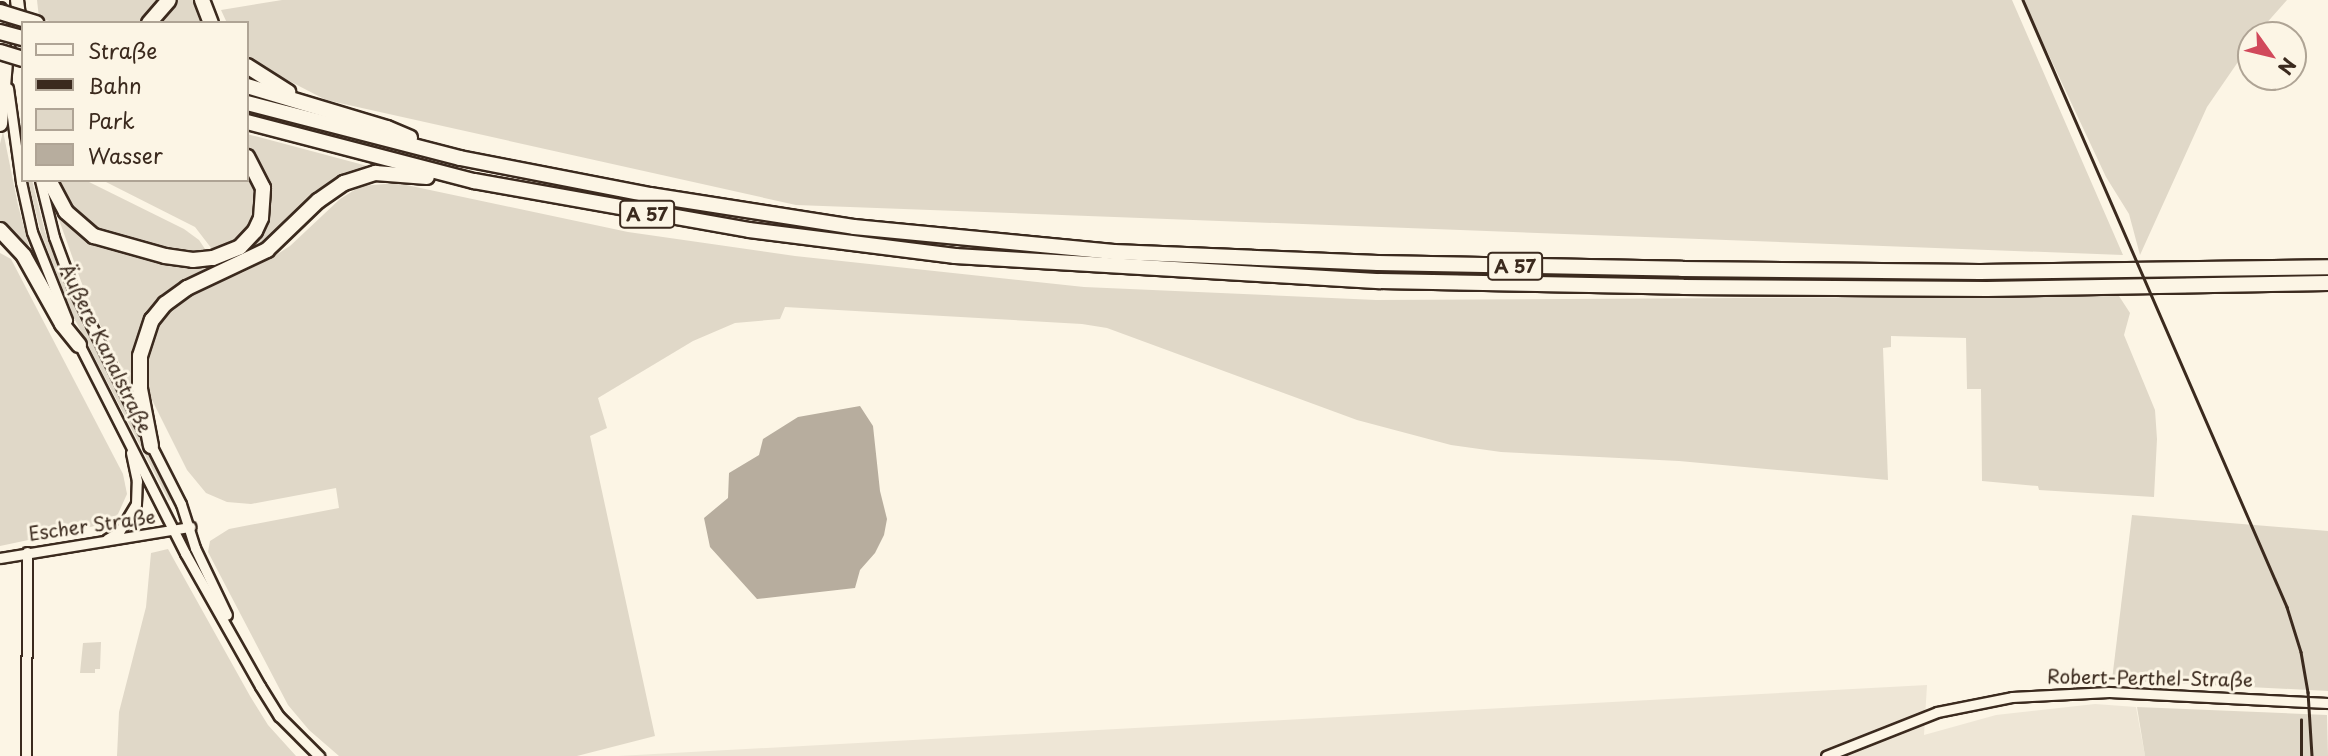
<!DOCTYPE html>
<meta charset="utf-8">
<style>
body{margin:0}
#map{position:relative;width:2328px;height:756px;overflow:hidden;background:#fcf5e5;font-family:"Playpen Sans",sans-serif}
div>[style]{position:absolute}
.built>*{inset:0;background:#eee6d6}
.green>*{inset:0;background:#e0d8c8}
.water>*{inset:0;background:#b7ad9e}
.roads{filter:drop-shadow(2px 0 #3b2a1e) drop-shadow(-2px 0 #3b2a1e) drop-shadow(0 2px #3b2a1e) drop-shadow(0 -2px #3b2a1e)}
.minor>*{height:9px;margin:-4.5px;padding:0 4.5px;transform-origin:4.5px;border-radius:4.5px;background:#fcf5e5}
.major>*{height:12px;margin:-6px;padding:0 6px;transform-origin:6px;border-radius:6px;background:#fcf5e5}
.highway>*{height:14px;margin:-7px;padding:0 7px;transform-origin:7px;border-radius:7px;background:#fcf5e5}
.rail>*{height:2.5px;margin:-1.25px;padding:0 1.25px;transform-origin:1.25px;border-radius:1.25px;background:#3b2a1e}
.bridges{filter:drop-shadow(2px 0 #3b2a1e) drop-shadow(-2px 0 #3b2a1e) drop-shadow(0 2px #3b2a1e) drop-shadow(0 -2px #3b2a1e)}
.highway-bridge>*{height:14px;margin:-7px;padding:0 7px;transform-origin:7px;border-radius:7px;background:#fcf5e5}
span{translate:-50% -50%;white-space:nowrap;text-align:center;line-height:1.15;-webkit-text-stroke:6px #fcf5e5;paint-order:stroke}
.shield-label span{padding:2px 5px;background:#fcf5e5;border:2px solid;border-radius:5px;-webkit-text-stroke-width:0}
.shield-label{font-size:18px;color:#3b2a1e;font-weight:700}
.street-label{font-size:19px;color:#3b2a1e}
.legend{position:absolute;left:21px;top:21px;width:228px;height:161px;box-sizing:border-box;background:#fcf5e5;border:2px solid #afa495;margin:0;padding:9px 12px;list-style:none;font-size:21px;color:#3b2a1e}
.legend li{display:flex;align-items:center;gap:14px;height:35px}
.legend b{width:35px;border:2px solid #afa495}
.north{position:absolute;left:2237px;top:21px;width:70px;height:70px;box-sizing:border-box;background:#fcf5e5;border:2px solid #afa495;border-radius:50%;rotate:124deg;font-size:19px;font-weight:700;line-height:28px;text-align:center;color:#3b2a1e}
.north::after{content:'';display:block;margin:auto;width:24px;height:32px;background:#d1495b;clip-path:polygon(50% 0,100% 100%,50% 72%,0 100%)}
</style>
<div id="map">
<div class="built">
<i style="clip-path:polygon(1927px 685px,1924px 735px,1996px 715px,2095px 704px,2136px 707px,2145px 756px,618px 756px)"></i>
</div>
<div class="green">
<i style="clip-path:polygon(37px 0,164px 0,139px 23px,56px 23px,39px 18px)"></i>
<i style="clip-path:polygon(174px 0,196px 0,206px 23px,156px 23px)"></i>
<i style="clip-path:polygon(282px 0,2012px 0,2123px 255px,796px 205px,326px 100px,247px 59px,247px 23px,227px 23px,221px 10px)"></i>
<i style="clip-path:polygon(2023px 0,2287px 0,2256px 35px,2251px 35px,2251px 43px,2207px 107px,2140px 255px,2129px 214px,2106px 177px)"></i>
<i style="clip-path:polygon(3px 131px,18px 205px,33px 261px,0 224px,0 144px)"></i>
<i style="clip-path:polygon(247px 134px,375px 168px,271px 241px,218px 268px,218px 263px,234px 257px,249px 246px,265px 178px,247px 150px)"></i>
<i style="clip-path:polygon(247px 164px,258px 186px,258px 209px,245px 237px,215px 253px,195px 227px,102px 180px,247px 180px)"></i>
<i style="clip-path:polygon(28px 180px,32px 180px,45px 232px,79px 317px,171px 499px,169px 501px,74px 318px,41px 233px)"></i>
<i style="clip-path:polygon(55px 180px,85px 180px,184px 229px,199px 240px,207px 252px,189px 255px,106px 236px,77px 218px)"></i>
<i style="clip-path:polygon(397px 183px,628px 232px,795px 256px,1084px 287px,1376px 300px,2119px 296px,2130px 313px,2124px 335px,2155px 410px,2157px 439px,2154px 497px,2039px 490px,2038px 486px,1982px 481px,1981px 389px,1967px 389px,1966px 338px,1891px 336px,1891px 347px,1883px 348px,1888px 480px,1679px 461px,1501px 452px,1451px 445px,1357px 420px,1107px 328px,1082px 324px,785px 307px,780px 319px,735px 323px,693px 341px,598px 398px,607px 428px,590px 436px,655px 736px,577px 756px,339px 756px,309px 730px,288px 705px,208px 552px,210px 541px,229px 529px,339px 508px,336px 488px,251px 504px,227px 502px,206px 493px,187px 470px,146px 388px,146px 355px,162px 317px,187px 294px,242px 273px,276px 255px,290px 246px,340px 199px,361px 186px)"></i>
<i style="clip-path:polygon(53px 203px,85px 237px,210px 264px,211px 271px,162px 301px,135px 395px,87px 298px)"></i>
<i style="clip-path:polygon(0 253px,11px 259px,123px 474px,127px 494px,118px 514px,109px 523px,0 546px)"></i>
<i style="clip-path:polygon(2132px 515px,2328px 531px,2328px 691px,2112px 680px)"></i>
<i style="clip-path:polygon(168px 549px,250px 696px,268px 725px,296px 756px,117px 756px,119px 712px,146px 607px,151px 553px)"></i>
<i style="clip-path:polygon(101px 642px,100px 669px,95px 669px,95px 673px,80px 673px,83px 643px)"></i>
<i style="clip-path:polygon(2137px 707px,2327px 715px,2328px 756px,2145px 756px)"></i>
</div>
<div class="water">
<i style="clip-path:polygon(860px 406px,873px 426px,880px 491px,887px 519px,884px 535px,875px 553px,860px 570px,855px 588px,757px 599px,710px 547px,704px 518px,728px 498px,729px 473px,759px 455px,763px 439px,798px 417px)"></i>
</div>
<div class="roads">
<div class="minor">
<i style="left:8px;top:88px;width:95px;rotate:82.1deg"></i>
<i style="left:21px;top:182px;width:51px;rotate:77.6deg"></i>
<i style="left:32px;top:232px;width:95px;rotate:68.3deg"></i>
<i style="left:40px;top:180px;width:59px;rotate:76.2deg"></i>
<i style="left:54px;top:237px;width:52px;rotate:69.8deg"></i>
<i style="left:72px;top:286px;width:161px;rotate:63.9deg"></i>
<i style="left:78px;top:342px;width:237px;rotate:63.1deg"></i>
<i style="left:185px;top:553px;width:153px;rotate:60.6deg"></i>
<i style="left:260px;top:686px;width:36px;rotate:58deg"></i>
<i style="left:279px;top:716px;width:57px;rotate:45deg"></i>
<i style="left:150px;top:443px;width:68px;rotate:63.1deg"></i>
<i style="left:181px;top:504px;width:46px;rotate:72.3deg"></i>
<i style="left:195px;top:548px;width:74px;rotate:64.5deg"></i>
<i style="left:107px;top:539px;width:14px;rotate:-30deg"></i>
<i style="left:119px;top:532px;width:33px;rotate:-59deg"></i>
<i style="left:136px;top:504px;width:23px;rotate:-88deg"></i>
<i style="left:137px;top:481px;width:29px;rotate:-102deg"></i>
<i style="left:0;top:558px;width:193px;rotate:-9.3deg"></i>
<i style="left:26px;top:756px;width:204px;rotate:-89.7deg"></i>
<i style="left:1826px;top:756px;width:119px;rotate:-21.6deg"></i>
<i style="left:1937px;top:712px;width:76px;rotate:-11.3deg"></i>
<i style="left:2012px;top:697px;width:97px;rotate:-3deg"></i>
<i style="left:2109px;top:692px;width:219px;rotate:2.9deg"></i>
</div>
<div class="major">
<i style="left:17px;top:0;width:49px;rotate:83deg"></i>
<i style="left:0;top:9px;width:52px;rotate:84.5deg"></i>
</div>
<div class="highway">
<i style="left:202px;top:0;width:25px;rotate:69deg"></i>
<i style="left:149px;top:23px;width:30px;rotate:-49deg"></i>
<i style="left:247px;top:66px;width:49px;rotate:32.4deg"></i>
<i style="left:247px;top:86px;width:146px;rotate:16.7deg"></i>
<i style="left:387px;top:128px;width:25px;rotate:23deg"></i>
<i style="left:247px;top:103px;width:220px;rotate:14.5deg"></i>
<i style="left:460px;top:158px;width:194px;rotate:11deg"></i>
<i style="left:650px;top:195px;width:206px;rotate:8.9deg"></i>
<i style="left:854px;top:227px;width:261px;rotate:5.5deg"></i>
<i style="left:1114px;top:252px;width:264px;rotate:2.4deg"></i>
<i style="left:1378px;top:263px;width:304px;rotate:1.1deg"></i>
<i style="left:1682px;top:269px;width:298px;rotate:0.6deg"></i>
<i style="left:1980px;top:272px;width:348px;rotate:-0.8deg"></i>
<i style="left:247px;top:122px;width:235px;rotate:14.6deg"></i>
<i style="left:474px;top:181px;width:279px;rotate:10.1deg"></i>
<i style="left:749px;top:230px;width:208px;rotate:7.2deg"></i>
<i style="left:955px;top:256px;width:426px;rotate:3.4deg"></i>
<i style="left:1380px;top:281px;width:303px;rotate:1.1deg"></i>
<i style="left:1683px;top:287px;width:304px;rotate:0.4deg"></i>
<i style="left:1987px;top:289px;width:341px;rotate:-1deg"></i>
<i style="left:0;top:124px;width:62px;rotate:-85.4deg"></i>
<i style="left:49px;top:180px;width:36px;rotate:62deg"></i>
<i style="left:66px;top:212px;width:37px;rotate:41deg"></i>
<i style="left:94px;top:236px;width:74px;rotate:15.7deg"></i>
<i style="left:165px;top:256px;width:28px;rotate:8deg"></i>
<i style="left:193px;top:260px;width:20px;rotate:-6deg"></i>
<i style="left:213px;top:258px;width:29px;rotate:-22deg"></i>
<i style="left:240px;top:247px;width:22px;rotate:-47deg"></i>
<i style="left:255px;top:231px;width:14px;rotate:-65deg"></i>
<i style="left:261px;top:218px;width:30px;rotate:-86deg"></i>
<i style="left:263px;top:188px;width:35px;rotate:-117deg"></i>
<i style="left:0;top:230px;width:35px;rotate:47deg"></i>
<i style="left:24px;top:256px;width:78px;rotate:60.8deg"></i>
<i style="left:62px;top:324px;width:27px;rotate:51deg"></i>
<i style="left:151px;top:446px;width:58px;rotate:-100.9deg"></i>
<i style="left:140px;top:389px;width:33px;rotate:-90deg"></i>
<i style="left:140px;top:356px;width:38px;rotate:-72deg"></i>
<i style="left:152px;top:320px;width:21px;rotate:-51deg"></i>
<i style="left:165px;top:304px;width:27px;rotate:-36deg"></i>
<i style="left:187px;top:288px;width:89px;rotate:-25.4deg"></i>
<i style="left:267px;top:250px;width:71px;rotate:-43.9deg"></i>
<i style="left:318px;top:201px;width:32px;rotate:-35deg"></i>
<i style="left:344px;top:183px;width:33px;rotate:-18deg"></i>
<i style="left:375px;top:173px;width:52px;rotate:4.4deg"></i>
</div>
</div>
<div class="rail">
<i style="left:2023px;top:0;width:662px;rotate:66.49deg"></i>
<i style="left:2287px;top:607px;width:47px;rotate:72.7deg"></i>
<i style="left:2301px;top:652px;width:41px;rotate:80.1deg"></i>
<i style="left:2308px;top:692px;width:64px;rotate:86.4deg"></i>
<i style="left:2301px;top:756px;width:36px;rotate:-90deg"></i>
</div>
<div class="bridges">
<div class="highway-bridge">
<i style="left:0;top:12px;width:38px;rotate:17deg"></i>
<i style="left:0;top:32px;width:24px;rotate:15deg"></i>
<i style="left:0;top:52px;width:24px;rotate:17deg"></i>
</div>
</div>
<div class="shield-label">
<span style="left:647px;top:214px">A 57</span>
<span style="left:1515px;top:266px">A 57</span>
</div>
<div class="street-label">
<span style="left:106px;top:348px;rotate:64deg">Äußere Kanalstraße</span>
<span style="left:92px;top:525px;rotate:-8deg">Escher Straße</span>
<span style="left:2150px;top:678px;rotate:1deg">Robert-Perthel-Straße</span>
</div>
<ul class="legend">
<li><b style="height:9px;background:#fcf5e5"></b>Straße</li>
<li><b style="height:9px;background:#3b2a1e"></b>Bahn</li>
<li><b style="height:19px;background:#e0d8c8"></b>Park</li>
<li><b style="height:19px;background:#b7ad9e"></b>Wasser</li>
</ul>
<div class="north">N</div>
</div>
